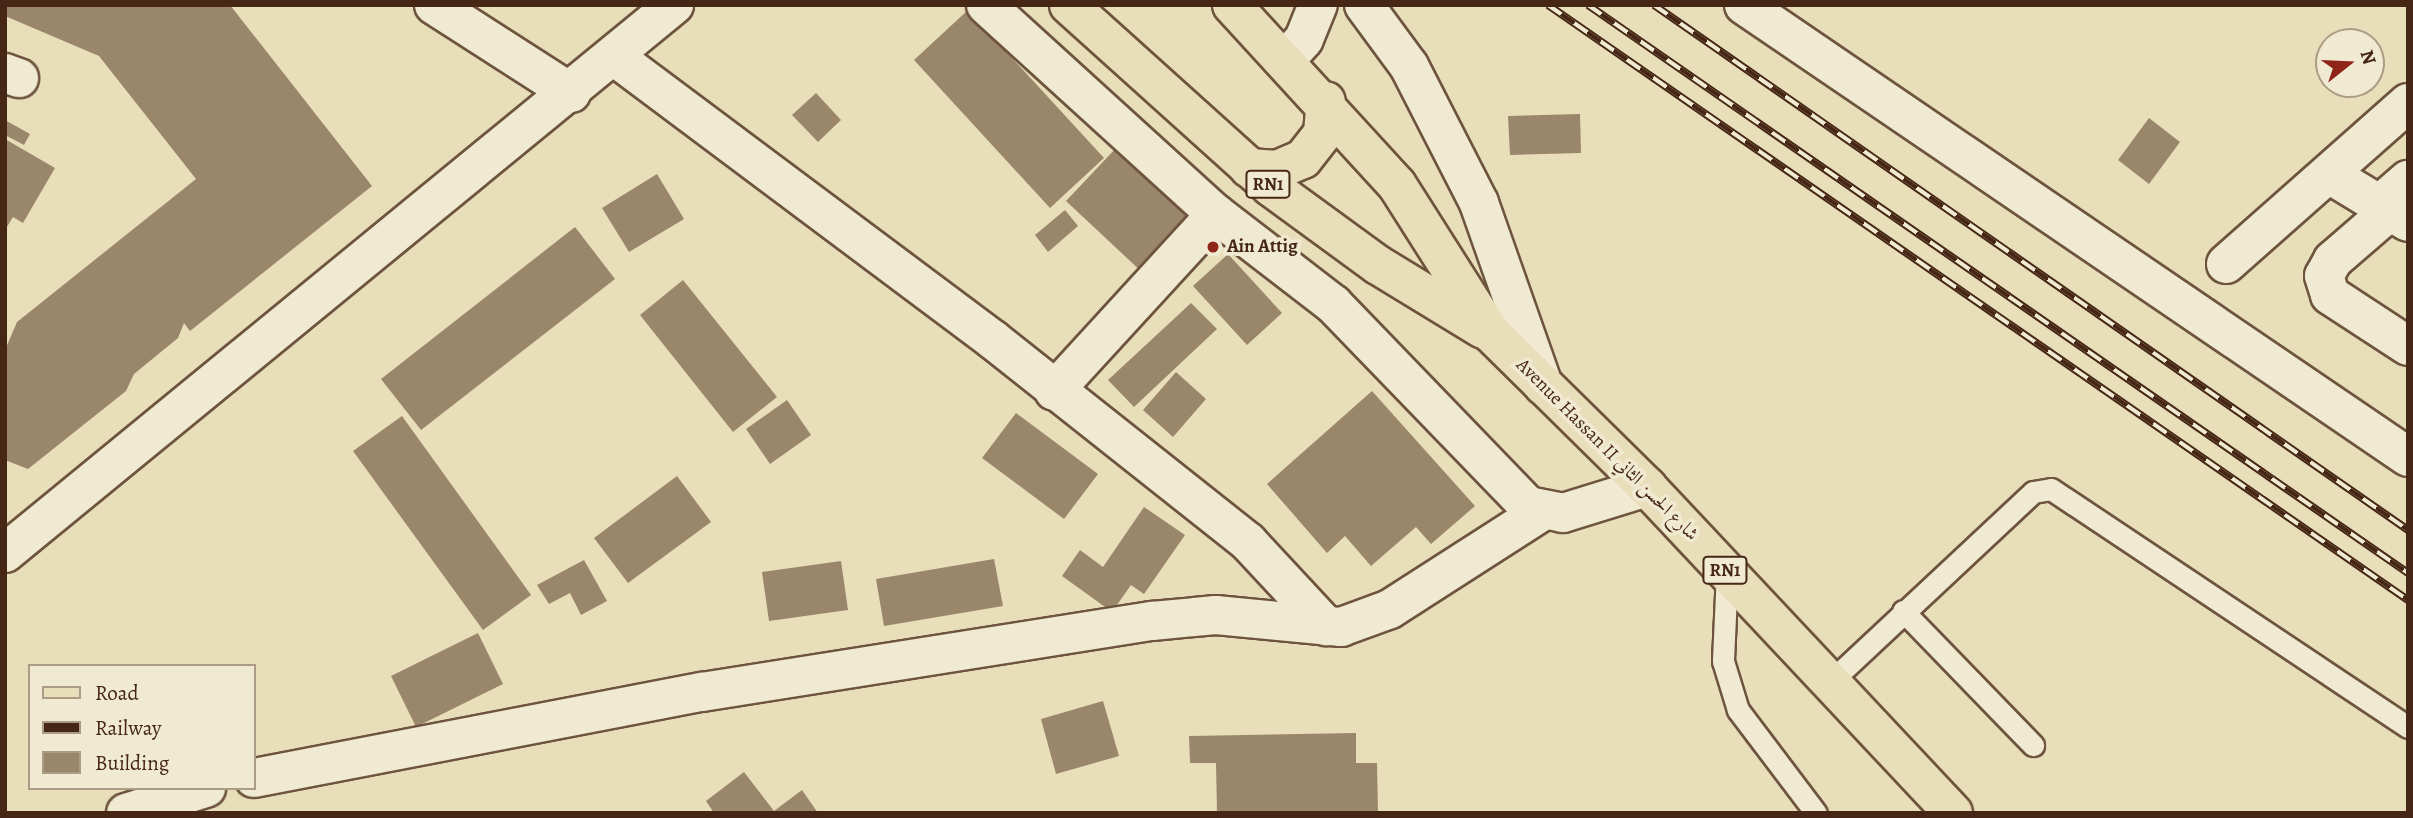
<!DOCTYPE html>
<meta charset="utf-8">
<style>
body{margin:0}
#map{position:relative;width:2413px;height:818px;overflow:hidden;background:#e8dfba;font-family:Alegreya,Amiri,serif}
div>[style]{position:absolute}
.building>*{inset:0;background:#9a866b}
.roads{filter:drop-shadow(2px 0 #6e543e) drop-shadow(-2px 0 #6e543e) drop-shadow(0 2px #6e543e) drop-shadow(0 -2px #6e543e)}
.lane>*{height:21px;margin:-10.5px;padding:0 10.5px;transform-origin:10.5px;border-radius:10.5px;background:#f0ead2}
.street>*{height:38px;margin:-19px;padding:0 19px;transform-origin:19px;border-radius:19px;background:#f0ead2}
.secondary>*{height:38px;margin:-19px;padding:0 19px;transform-origin:19px;border-radius:19px;background:#f0ead2}
.primary>*{height:38px;margin:-19px;padding:0 19px;transform-origin:19px;border-radius:19px;background:#e8dfba}
.rail>*{height:8px;margin-top:-4px;transform-origin:0;background:repeating-linear-gradient(90deg,#f0ead2 0 16px,#462615 0 32px);box-sizing:border-box;border-block:2px solid #462615}
.dots>*{width:19px;height:19px;translate:-50% -50%;box-sizing:border-box;border:4px solid #f0ead2;border-radius:50%}
span{translate:-50% -50%;white-space:nowrap;text-align:center;line-height:1.15;-webkit-text-stroke:7px #f0ead2;paint-order:stroke}
.shield-label span{padding:2px 5px;background:#f0ead2;border:2px solid;border-radius:5px;-webkit-text-stroke-width:0}
.shield-label{font-size:18px;color:#462615;font-weight:700}
.poi-label{font-size:19px;color:#462615;font-weight:700}
.left{translate:0 -50%;text-align:left}
.street-label{font-size:19px;color:#462615}
.frame{position:absolute;inset:0;border:7px solid #462615;pointer-events:none}
.legend{position:absolute;left:28px;top:664px;width:228px;height:126px;box-sizing:border-box;background:#f0ead2;border:2px solid #ac9c86;margin:0;padding:9px 12px;list-style:none;font-size:21px;color:#462615}
.legend li{display:flex;align-items:center;gap:14px;height:35px}
.legend b{width:35px;border:2px solid #ac9c86}
.north{position:absolute;left:2315px;top:28px;width:70px;height:70px;box-sizing:border-box;background:#f0ead2;border:2px solid #ac9c86;border-radius:50%;rotate:72deg;font-size:19px;font-weight:700;line-height:28px;text-align:center;color:#462615}
.north::after{content:'';display:block;margin:auto;width:24px;height:32px;background:#8f2418;clip-path:polygon(50% 0,100% 100%,50% 72%,0 100%)}
</style>
<div id="map">
<div class="building">
<i style="clip-path:polygon(5px 5px,230px 5px,372px 186px,190px 331px,184px 323px,178px 338px,134px 374px,126px 391px,28px 469px,5px 460px,5px 350px,17px 322px,196px 179px,99px 56px,5px 16px)"></i>
<i style="clip-path:polygon(968px 10px,1104px 158px,1050px 208px,914px 60px)"></i>
<i style="clip-path:polygon(816px 93px,841px 120px,818px 142px,792px 115px)"></i>
<i style="clip-path:polygon(1580px 114px,1581px 153px,1510px 155px,1508px 116px)"></i>
<i style="clip-path:polygon(2149px 118px,2180px 142px,2149px 184px,2118px 160px)"></i>
<i style="clip-path:polygon(5px 120px,30px 134px,24px 145px,5px 135px)"></i>
<i style="clip-path:polygon(5px 139px,55px 168px,23px 223px,13px 217px,5px 230px)"></i>
<i style="clip-path:polygon(1117px 147px,1194px 221px,1144px 274px,1066px 201px)"></i>
<i style="clip-path:polygon(657px 174px,684px 219px,629px 252px,602px 208px)"></i>
<i style="clip-path:polygon(1065px 210px,1078px 226px,1048px 252px,1035px 235px)"></i>
<i style="clip-path:polygon(575px 227px,615px 279px,421px 430px,381px 379px)"></i>
<i style="clip-path:polygon(1228px 254px,1282px 313px,1247px 345px,1193px 286px)"></i>
<i style="clip-path:polygon(683px 280px,777px 397px,733px 432px,640px 315px)"></i>
<i style="clip-path:polygon(1191px 303px,1217px 329px,1134px 407px,1108px 380px)"></i>
<i style="clip-path:polygon(1176px 372px,1206px 399px,1173px 437px,1143px 410px)"></i>
<i style="clip-path:polygon(1372px 391px,1475px 506px,1431px 544px,1416px 527px,1371px 566px,1345px 536px,1327px 553px,1267px 484px)"></i>
<i style="clip-path:polygon(787px 400px,811px 435px,770px 464px,746px 429px)"></i>
<i style="clip-path:polygon(1016px 413px,1098px 474px,1064px 519px,982px 458px)"></i>
<i style="clip-path:polygon(402px 416px,531px 595px,483px 630px,353px 451px)"></i>
<i style="clip-path:polygon(677px 476px,711px 522px,628px 583px,594px 538px)"></i>
<i style="clip-path:polygon(1144px 507px,1185px 535px,1144px 594px,1131px 585px,1112px 612px,1062px 576px,1080px 550px,1103px 567px)"></i>
<i style="clip-path:polygon(994px 559px,1003px 606px,884px 626px,876px 579px)"></i>
<i style="clip-path:polygon(584px 560px,607px 601px,581px 615px,570px 593px,549px 604px,537px 585px)"></i>
<i style="clip-path:polygon(841px 561px,848px 610px,769px 621px,762px 572px)"></i>
<i style="clip-path:polygon(478px 633px,503px 684px,416px 727px,391px 676px)"></i>
<i style="clip-path:polygon(1103px 701px,1119px 756px,1056px 774px,1041px 719px)"></i>
<i style="clip-path:polygon(1356px 733px,1356px 763px,1377px 763px,1378px 813px,1217px 813px,1216px 763px,1190px 763px,1189px 736px)"></i>
<i style="clip-path:polygon(744px 772px,774px 811px,802px 790px,818px 813px,714px 813px,706px 801px)"></i>
</div>
<div class="roads">
<div class="lane">
<i style="left:1727px;top:572px;width:89px;rotate:92.6deg"></i>
<i style="left:1723px;top:661px;width:51px;rotate:73deg"></i>
<i style="left:1738px;top:710px;width:129px;rotate:52.9deg"></i>
<i style="left:1903px;top:611px;width:187px;rotate:45.9deg"></i>
<i style="left:1830px;top:682px;width:278px;rotate:-43.1deg"></i>
<i style="left:2033px;top:492px;width:18px;rotate:-9deg"></i>
<i style="left:2051px;top:489px;width:429px;rotate:33.7deg"></i>
</div>
<div class="street">
<i style="left:986px;top:5px;width:311px;rotate:42.3deg"></i>
<i style="left:1216px;top:214px;width:148px;rotate:37.6deg"></i>
<i style="left:1333px;top:304px;width:281px;rotate:46deg"></i>
<i style="left:1528px;top:506px;width:36px;rotate:11deg"></i>
<i style="left:1563px;top:513px;width:88px;rotate:-17.2deg"></i>
<i style="left:1364px;top:5px;width:76px;rotate:53.6deg"></i>
<i style="left:1409px;top:66px;width:154px;rotate:62.9deg"></i>
<i style="left:1479px;top:203px;width:193px;rotate:70.6deg"></i>
<i style="left:1744px;top:5px;width:803px;rotate:34.24deg"></i>
<i style="left:615px;top:57px;width:471px;rotate:36.8deg"></i>
<i style="left:992px;top:339px;width:327px;rotate:38.4deg"></i>
<i style="left:1248px;top:542px;width:115px;rotate:47.1deg"></i>
<i style="left:1287px;top:58px;width:25px;rotate:-48deg"></i>
<i style="left:1304px;top:39px;width:37px;rotate:-68deg"></i>
<i style="left:5px;top:73px;width:15px;rotate:20deg"></i>
<i style="left:2329px;top:174px;width:92px;rotate:31.3deg"></i>
<i style="left:2380px;top:204px;width:37px;rotate:-41deg"></i>
<i style="left:2391px;top:210px;width:77px;rotate:139.2deg"></i>
<i style="left:2333px;top:260px;width:18px;rotate:119deg"></i>
<i style="left:2324px;top:276px;width:20px;rotate:72deg"></i>
<i style="left:2330px;top:295px;width:93px;rotate:33.2deg"></i>
<i style="left:2226px;top:264px;width:243px;rotate:-41.5deg"></i>
<i style="left:1054px;top:391px;width:240px;rotate:-47.5deg"></i>
<i style="left:254px;top:778px;width:456px;rotate:-10.9deg"></i>
<i style="left:702px;top:692px;width:456px;rotate:-9deg"></i>
<i style="left:1152px;top:621px;width:64px;rotate:-5.4deg"></i>
<i style="left:1216px;top:615px;width:126px;rotate:5.5deg"></i>
<i style="left:1341px;top:627px;width:52px;rotate:-20.2deg"></i>
<i style="left:1390px;top:609px;width:179px;rotate:-32.7deg"></i>
<i style="left:126px;top:813px;width:84px;rotate:-17.4deg"></i>
</div>
<div class="secondary">
<i style="left:434px;top:5px;width:163px;rotate:32.7deg"></i>
<i style="left:5px;top:553px;width:865px;rotate:-39.32deg"></i>
</div>
<div class="primary">
<i style="left:1069px;top:5px;width:272px;rotate:42deg"></i>
<i style="left:1271px;top:187px;width:132px;rotate:36.1deg"></i>
<i style="left:1378px;top:265px;width:123px;rotate:31.4deg"></i>
<i style="left:1232px;top:5px;width:244px;rotate:47.5deg"></i>
<i style="left:1397px;top:185px;width:175px;rotate:57.6deg"></i>
<i style="left:1491px;top:333px;width:219px;rotate:44.6deg"></i>
<i style="left:1647px;top:487px;width:447px;rotate:46.8deg"></i>
<i style="left:1249px;top:168px;width:28px;rotate:4deg"></i>
<i style="left:1277px;top:170px;width:28px;rotate:-23deg"></i>
<i style="left:1303px;top:159px;width:33px;rotate:-52deg"></i>
<i style="left:1323px;top:133px;width:32px;rotate:-85deg"></i>
</div>
</div>
<div class="rail">
<i style="left:1548px;top:5px;width:1046px;rotate:34.68deg"></i>
<i style="left:1588px;top:5px;width:998px;rotate:34.71deg"></i>
<i style="left:1654px;top:5px;width:919px;rotate:34.85deg"></i>
</div>
<div class="dots">
<i style="left:1213px;top:247px;background:#8f2418"></i>
</div>
<div class="shield-label">
<span style="left:1268px;top:184px">RN1</span>
<span style="left:1725px;top:570px">RN1</span>
</div>
<div class="poi-label">
<span class="left" style="left:1227px;top:247px">Ain Attig</span>
</div>
<div class="street-label">
<span style="left:1607px;top:450px;rotate:45deg">Avenue Hassan II شارع الحسن الثاني</span>
</div>
<div class="frame"></div>
<ul class="legend">
<li><b style="height:9px;background:#e8dfba"></b>Road</li>
<li><b style="height:9px;background:#462615"></b>Railway</li>
<li><b style="height:19px;background:#9a866b"></b>Building</li>
</ul>
<div class="north">N</div>
</div>
